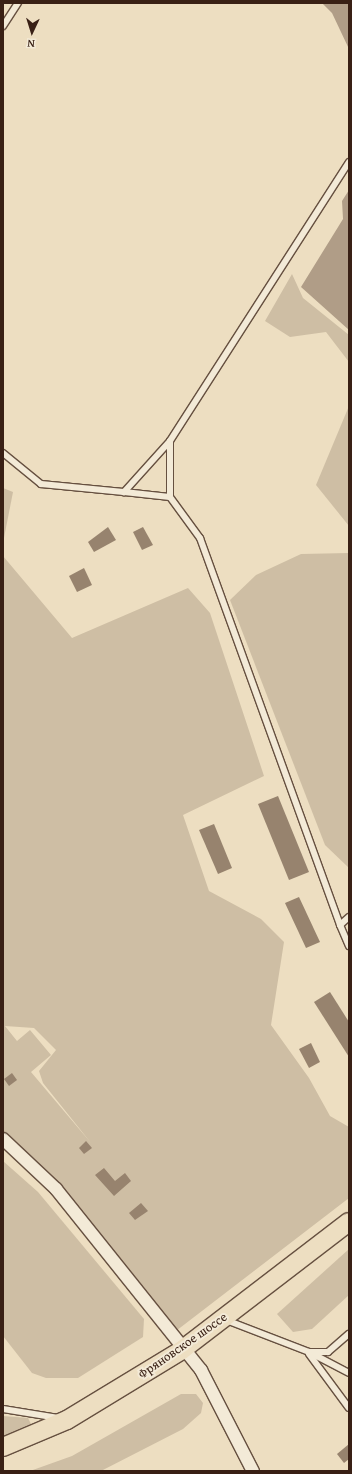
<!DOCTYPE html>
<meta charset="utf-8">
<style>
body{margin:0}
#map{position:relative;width:352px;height:1474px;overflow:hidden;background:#eddec1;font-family:"Gentium Book Plus",serif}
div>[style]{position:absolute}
.green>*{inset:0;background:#cebea4}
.water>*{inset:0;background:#b09d87}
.building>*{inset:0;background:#97836e}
.roads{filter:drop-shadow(1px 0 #665040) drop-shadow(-1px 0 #665040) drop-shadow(0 1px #665040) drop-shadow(0 -1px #665040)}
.service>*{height:6px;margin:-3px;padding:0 3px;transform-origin:3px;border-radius:3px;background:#f3ead7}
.minor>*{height:12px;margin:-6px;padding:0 6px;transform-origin:6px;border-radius:6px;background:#f3ead7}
.primary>*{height:18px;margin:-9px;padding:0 9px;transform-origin:9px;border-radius:9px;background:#eddec1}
span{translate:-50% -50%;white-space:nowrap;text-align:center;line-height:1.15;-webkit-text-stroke:4px #f3ead7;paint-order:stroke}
.street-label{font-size:13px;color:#392015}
.frame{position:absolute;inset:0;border:4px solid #392015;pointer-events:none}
.north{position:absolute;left:12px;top:12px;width:40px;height:40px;-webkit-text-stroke:3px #f3ead7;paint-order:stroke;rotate:184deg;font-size:11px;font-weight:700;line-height:16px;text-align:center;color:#392015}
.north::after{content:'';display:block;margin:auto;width:14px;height:18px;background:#392015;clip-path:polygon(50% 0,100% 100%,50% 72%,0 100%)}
</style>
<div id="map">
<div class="green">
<i style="clip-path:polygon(292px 274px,303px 298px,349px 335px,349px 362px,326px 332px,290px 337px,265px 321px)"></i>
<i style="clip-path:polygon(349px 406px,349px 526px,316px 485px)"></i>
<i style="clip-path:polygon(3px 488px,13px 492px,3px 543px)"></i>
<i style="clip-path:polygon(349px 553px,349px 868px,325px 845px,230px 600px,256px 575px,301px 554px)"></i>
<i style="clip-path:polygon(evenodd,3px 556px,72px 638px,188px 588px,210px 613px,264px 776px,183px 815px,209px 891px,261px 919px,284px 942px,271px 1025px,309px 1078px,330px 1116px,349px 1127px,349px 1198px,172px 1334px,91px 1230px,3px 1139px,3px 556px,5px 1026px,34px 1028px,56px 1050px,39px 1071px,43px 1083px,91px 1143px,31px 1072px,51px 1055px,30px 1030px,17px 1041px,5px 1026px)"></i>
<i style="clip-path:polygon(3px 1161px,38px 1192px,144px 1319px,143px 1337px,78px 1378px,46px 1378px,32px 1373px,3px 1336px)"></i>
<i style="clip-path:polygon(349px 1249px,349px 1295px,312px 1329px,293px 1332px,277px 1314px)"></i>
<i style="clip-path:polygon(181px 1394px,196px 1394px,203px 1403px,201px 1413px,183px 1429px,101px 1471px,30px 1471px,72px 1456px)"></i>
<i style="clip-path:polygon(3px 1416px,28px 1418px,31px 1424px,3px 1436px)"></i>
</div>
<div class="water">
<i style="clip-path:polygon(322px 3px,349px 3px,349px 49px,332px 13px)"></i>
<i style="clip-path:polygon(349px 190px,349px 330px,301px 287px,343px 219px,342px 201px)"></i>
</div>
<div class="building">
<i style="clip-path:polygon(108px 527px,116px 540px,94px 552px,88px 542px)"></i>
<i style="clip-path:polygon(143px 527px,153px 545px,142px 550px,133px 532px)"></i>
<i style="clip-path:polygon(84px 568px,92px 585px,77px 592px,69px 576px)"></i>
<i style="clip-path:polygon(278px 796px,309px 872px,289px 880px,258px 804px)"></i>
<i style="clip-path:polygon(214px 824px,232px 868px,218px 874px,199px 830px)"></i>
<i style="clip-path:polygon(299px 897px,320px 942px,306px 948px,285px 903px)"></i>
<i style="clip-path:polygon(330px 992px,349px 1022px,349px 1057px,314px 1002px)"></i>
<i style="clip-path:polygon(311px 1043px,320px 1062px,309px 1068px,299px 1049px)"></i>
<i style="clip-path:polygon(12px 1073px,17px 1080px,9px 1086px,4px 1079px)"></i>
<i style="clip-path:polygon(86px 1141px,92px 1148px,84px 1154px,79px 1148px)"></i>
<i style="clip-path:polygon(104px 1168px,115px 1181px,125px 1173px,131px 1181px,114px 1196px,95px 1175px)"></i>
<i style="clip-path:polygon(141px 1203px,148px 1211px,135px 1220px,129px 1213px)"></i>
<i style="clip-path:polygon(349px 1444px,349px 1459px,344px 1463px,337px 1454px)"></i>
</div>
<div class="roads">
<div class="service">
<i style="left:3px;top:26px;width:27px;rotate:-57deg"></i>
<i style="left:349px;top:162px;width:331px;rotate:122.7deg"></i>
<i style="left:170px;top:441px;width:56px;rotate:90deg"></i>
<i style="left:170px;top:497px;width:51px;rotate:53.8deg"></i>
<i style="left:200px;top:538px;width:412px;rotate:70.1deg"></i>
<i style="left:340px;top:925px;width:12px;rotate:-42deg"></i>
<i style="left:170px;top:441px;width:69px;rotate:132deg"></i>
<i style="left:124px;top:492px;width:46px;rotate:6.2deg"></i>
<i style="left:3px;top:453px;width:49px;rotate:39.2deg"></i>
<i style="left:41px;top:484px;width:83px;rotate:5.5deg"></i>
<i style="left:340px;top:925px;width:23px;rotate:67deg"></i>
<i style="left:226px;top:1320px;width:89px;rotate:21.1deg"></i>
<i style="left:309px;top:1352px;width:45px;rotate:27.7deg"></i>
<i style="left:310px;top:1352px;width:18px"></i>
<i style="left:328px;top:1352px;width:28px;rotate:-41deg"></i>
<i style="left:309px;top:1354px;width:67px;rotate:53.5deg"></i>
<i style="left:3px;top:1409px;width:56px;rotate:9.3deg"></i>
</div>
<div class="minor">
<i style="left:3px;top:1139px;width:73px;rotate:43.3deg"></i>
<i style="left:56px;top:1189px;width:232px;rotate:51.3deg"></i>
<i style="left:201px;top:1370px;width:114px;rotate:62.8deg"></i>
</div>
<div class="primary">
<i style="left:3px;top:1447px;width:69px;rotate:-22.9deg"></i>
<i style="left:67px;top:1420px;width:135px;rotate:-31.3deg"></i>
<i style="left:182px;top:1350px;width:210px;rotate:-37.5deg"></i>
</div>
</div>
<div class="street-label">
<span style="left:183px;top:1346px;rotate:-35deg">Фряновское шоссе</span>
</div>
<div class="frame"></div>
<div class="north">N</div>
</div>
